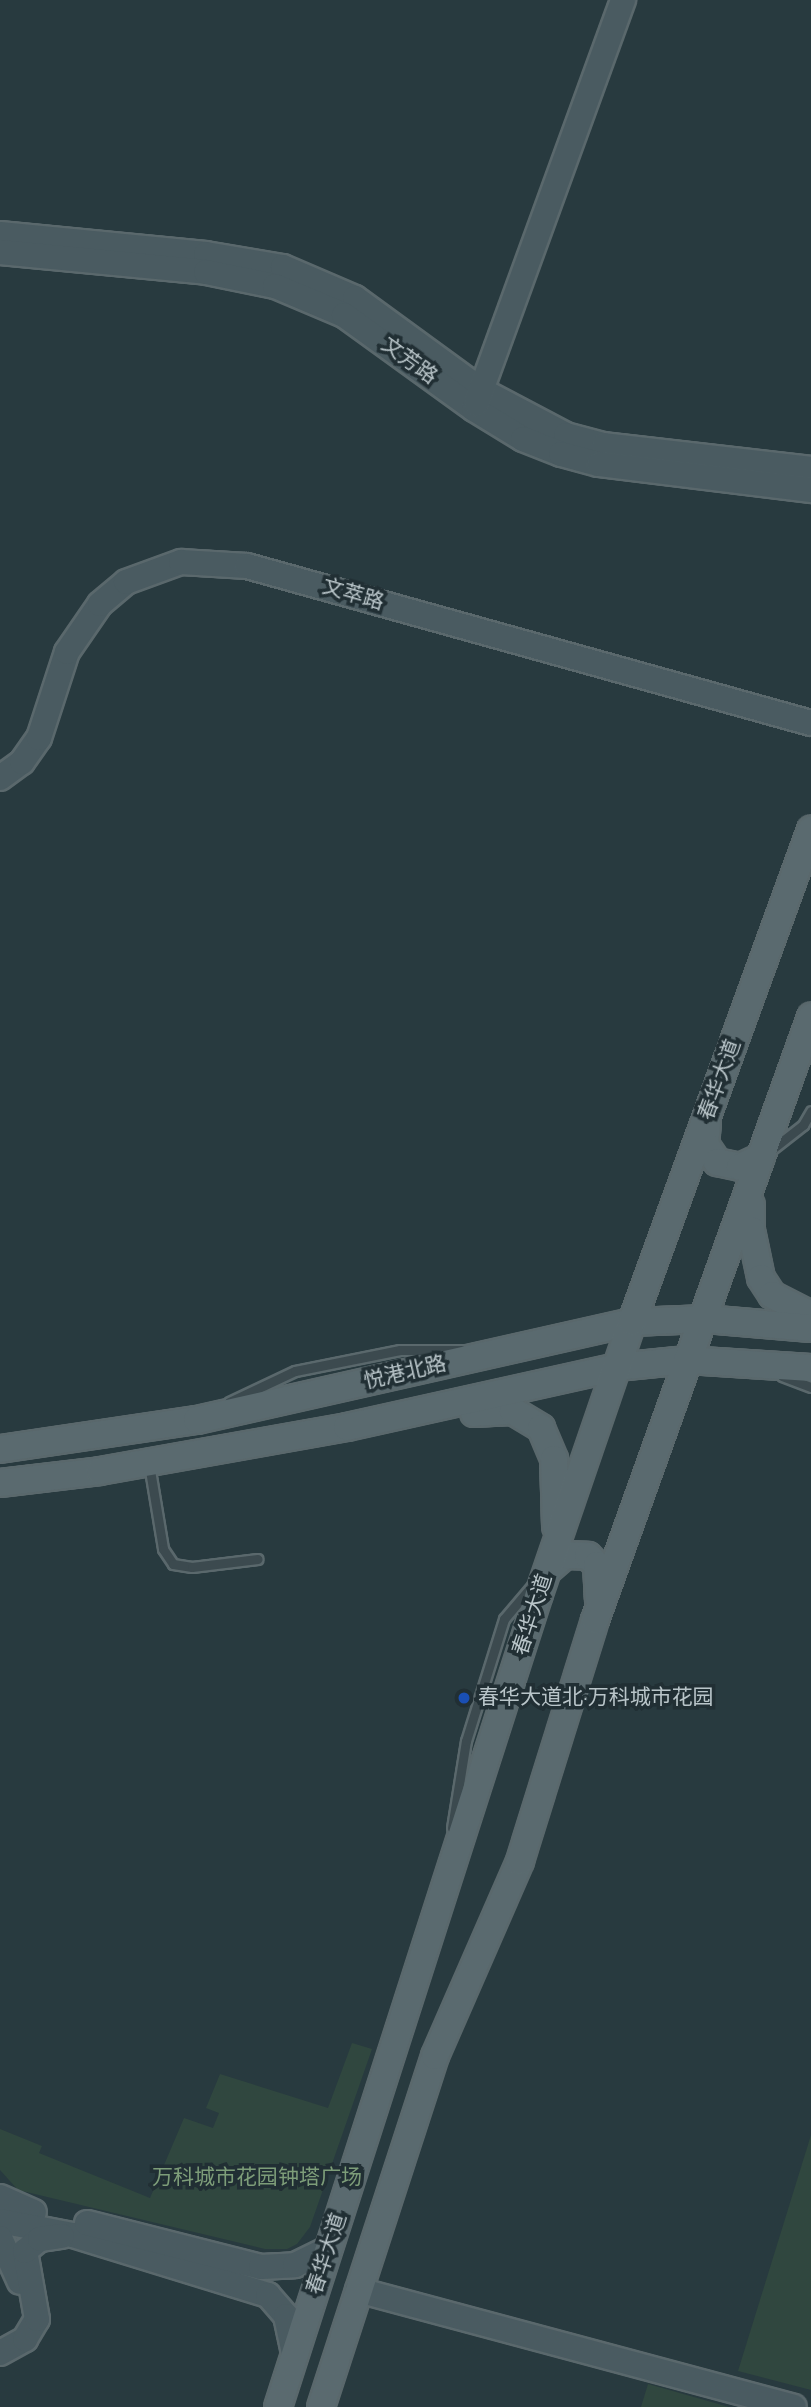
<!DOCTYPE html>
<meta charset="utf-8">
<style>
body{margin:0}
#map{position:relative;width:811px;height:2407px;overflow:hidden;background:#283a3f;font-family:"Alegreya Sans","Noto Sans SC",sans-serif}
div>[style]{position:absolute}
.green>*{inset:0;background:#30473f}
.roads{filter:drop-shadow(2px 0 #5a686c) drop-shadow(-2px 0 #5a686c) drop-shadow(0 2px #5a686c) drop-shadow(0 -2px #5a686c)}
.lane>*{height:9px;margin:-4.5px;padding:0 4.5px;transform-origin:4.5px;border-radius:4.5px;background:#3c4a4f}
.secondary>*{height:24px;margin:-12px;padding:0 12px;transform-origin:12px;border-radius:12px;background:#4a5b61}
.primary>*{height:26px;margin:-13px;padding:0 13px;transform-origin:13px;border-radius:13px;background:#5a6a6f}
.dots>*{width:19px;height:19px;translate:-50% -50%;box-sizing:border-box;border:4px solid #212f34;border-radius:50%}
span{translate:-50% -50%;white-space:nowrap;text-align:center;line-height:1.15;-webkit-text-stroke:7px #212f34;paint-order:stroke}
.street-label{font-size:21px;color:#b9c5c9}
.poi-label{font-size:21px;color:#b9c5c9}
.left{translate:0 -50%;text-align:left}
.park-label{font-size:21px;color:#7d9d79}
</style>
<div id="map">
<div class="green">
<i style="clip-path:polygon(352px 2043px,372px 2049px,310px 2227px,297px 2244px,287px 2249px,265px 2249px,18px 2190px,0 2170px,0 2129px,42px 2146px,39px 2153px,150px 2198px,184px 2118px,213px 2128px,219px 2113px,206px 2108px,220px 2074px,328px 2108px)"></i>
<i style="clip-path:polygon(811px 2135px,811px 2390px,738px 2371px)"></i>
<i style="clip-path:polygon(648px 2384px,729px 2407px,641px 2407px)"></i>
</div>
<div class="roads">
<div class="lane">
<i style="left:771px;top:1150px;width:41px;rotate:-38deg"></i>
<i style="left:803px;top:1125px;width:16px;rotate:-60deg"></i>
<i style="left:782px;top:1376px;width:31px;rotate:21deg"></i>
<i style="left:229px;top:1402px;width:73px;rotate:-25.2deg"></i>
<i style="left:295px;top:1371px;width:107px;rotate:-11.3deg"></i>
<i style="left:400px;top:1350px;width:61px"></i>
<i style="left:149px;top:1464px;width:86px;rotate:80.6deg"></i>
<i style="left:163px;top:1549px;width:18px;rotate:56deg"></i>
<i style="left:173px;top:1564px;width:19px;rotate:9deg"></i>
<i style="left:192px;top:1567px;width:66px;rotate:-6.9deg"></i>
<i style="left:452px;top:1828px;width:88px;rotate:-80.9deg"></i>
<i style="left:466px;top:1741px;width:128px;rotate:-72.7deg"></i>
<i style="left:504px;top:1619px;width:43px;rotate:-49.7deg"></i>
</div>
<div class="secondary">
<i style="left:0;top:234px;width:207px;rotate:5.5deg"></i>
<i style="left:206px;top:254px;width:78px;rotate:9.6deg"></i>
<i style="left:283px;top:267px;width:78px;rotate:23.3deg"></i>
<i style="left:355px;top:298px;width:156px;rotate:36.1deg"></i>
<i style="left:481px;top:390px;width:96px;rotate:27.9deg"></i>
<i style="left:566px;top:435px;width:39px;rotate:15deg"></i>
<i style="left:604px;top:445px;width:208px;rotate:6.6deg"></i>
<i style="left:0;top:252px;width:207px;rotate:5.5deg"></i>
<i style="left:206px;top:272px;width:70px;rotate:11.5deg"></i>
<i style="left:275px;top:286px;width:75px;rotate:22.8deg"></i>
<i style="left:344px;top:315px;width:160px;rotate:35.9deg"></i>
<i style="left:474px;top:409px;width:57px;rotate:31.5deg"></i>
<i style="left:523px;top:439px;width:41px;rotate:21.5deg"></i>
<i style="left:561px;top:454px;width:39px;rotate:15deg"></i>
<i style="left:599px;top:464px;width:214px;rotate:7deg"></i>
<i style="left:476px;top:404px;width:430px;rotate:-70deg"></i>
<i style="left:0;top:778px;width:27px;rotate:-36deg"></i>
<i style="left:22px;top:762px;width:29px;rotate:-55deg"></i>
<i style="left:39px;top:738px;width:90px;rotate:-72deg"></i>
<i style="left:67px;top:652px;width:58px;rotate:-55.5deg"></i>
<i style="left:100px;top:604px;width:34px;rotate:-40deg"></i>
<i style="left:126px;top:582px;width:59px;rotate:-20deg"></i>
<i style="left:181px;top:562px;width:66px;rotate:3.5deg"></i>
<i style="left:247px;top:566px;width:585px;rotate:15.56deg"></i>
<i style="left:0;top:2197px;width:37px;rotate:24deg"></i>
<i style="left:0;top:2221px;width:74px;rotate:10.9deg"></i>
<i style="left:73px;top:2235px;width:204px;rotate:17.1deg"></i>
<i style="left:268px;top:2295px;width:28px;rotate:49deg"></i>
<i style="left:286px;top:2316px;width:40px;rotate:78deg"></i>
<i style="left:87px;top:2223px;width:179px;rotate:14.2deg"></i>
<i style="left:261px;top:2267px;width:34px;rotate:-3deg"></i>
<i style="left:295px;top:2265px;width:37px;rotate:-26deg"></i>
<i style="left:0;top:2238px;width:48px;rotate:65.6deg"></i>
<i style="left:358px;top:2290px;width:451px;rotate:15deg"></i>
<i style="left:0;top:2353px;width:29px;rotate:-29deg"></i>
<i style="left:25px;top:2339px;width:23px;rotate:-59deg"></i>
<i style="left:37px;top:2319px;width:69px;rotate:-100deg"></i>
<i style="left:25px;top:2251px;width:19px;rotate:-39deg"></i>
<i style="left:40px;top:2239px;width:22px;rotate:-8deg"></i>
</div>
<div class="primary">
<i style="left:707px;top:1123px;width:21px;rotate:95deg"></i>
<i style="left:705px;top:1144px;width:22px;rotate:56deg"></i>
<i style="left:717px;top:1162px;width:24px;rotate:12deg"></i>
<i style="left:740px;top:1167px;width:23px;rotate:-25deg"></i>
<i style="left:751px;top:1205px;width:25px;rotate:90deg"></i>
<i style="left:751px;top:1230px;width:49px;rotate:78.2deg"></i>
<i style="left:761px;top:1278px;width:20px;rotate:57deg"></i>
<i style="left:772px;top:1295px;width:44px;rotate:27.1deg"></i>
<i style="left:474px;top:1413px;width:39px;rotate:-3deg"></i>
<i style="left:513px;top:1411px;width:33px;rotate:31deg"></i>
<i style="left:541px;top:1428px;width:34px;rotate:67deg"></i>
<i style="left:554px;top:1459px;width:68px;rotate:88.3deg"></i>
<i style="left:0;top:1449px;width:199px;rotate:-8.4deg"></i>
<i style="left:197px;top:1420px;width:446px;rotate:-12.7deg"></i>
<i style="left:632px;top:1322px;width:73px;rotate:-2.4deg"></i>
<i style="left:705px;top:1319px;width:106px;rotate:4.9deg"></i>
<i style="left:0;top:1483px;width:101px;rotate:-6.8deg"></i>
<i style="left:100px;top:1471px;width:251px;rotate:-10.1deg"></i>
<i style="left:347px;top:1427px;width:277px;rotate:-12.5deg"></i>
<i style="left:617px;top:1367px;width:70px;rotate:-5.7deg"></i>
<i style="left:687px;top:1360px;width:124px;rotate:3.7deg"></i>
<i style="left:548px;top:1570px;width:23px;rotate:-41deg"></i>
<i style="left:565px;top:1555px;width:23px;rotate:2deg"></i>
<i style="left:588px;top:1556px;width:13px;rotate:45deg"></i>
<i style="left:597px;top:1565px;width:33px;rotate:87deg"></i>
<i style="left:278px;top:2407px;width:854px;rotate:-72.2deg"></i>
<i style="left:539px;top:1594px;width:287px;rotate:-71.1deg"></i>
<i style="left:632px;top:1322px;width:524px;rotate:-70.01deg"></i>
<i style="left:321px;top:2407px;width:369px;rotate:-72deg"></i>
<i style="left:435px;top:2056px;width:213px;rotate:-66.4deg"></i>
<i style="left:520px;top:1861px;width:252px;rotate:-72.7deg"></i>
<i style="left:595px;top:1620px;width:641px;rotate:-70.29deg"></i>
</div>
</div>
<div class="dots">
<i style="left:464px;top:1698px;background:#1a4fb4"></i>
</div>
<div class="street-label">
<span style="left:409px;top:361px;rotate:36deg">文芳路</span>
<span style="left:353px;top:595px;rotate:16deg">文萃路</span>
<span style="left:720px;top:1080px;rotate:-70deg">春华大道</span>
<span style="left:405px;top:1373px;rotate:-13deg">悦港北路</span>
<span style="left:533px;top:1615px;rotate:-72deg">春华大道</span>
<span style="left:327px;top:2254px;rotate:-72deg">春华大道</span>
</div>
<div class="poi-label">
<span class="left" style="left:478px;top:1698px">春华大道北·万科城市花园</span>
</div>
<div class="park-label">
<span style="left:257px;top:2178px">万科城市花园钟塔广场</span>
</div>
</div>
